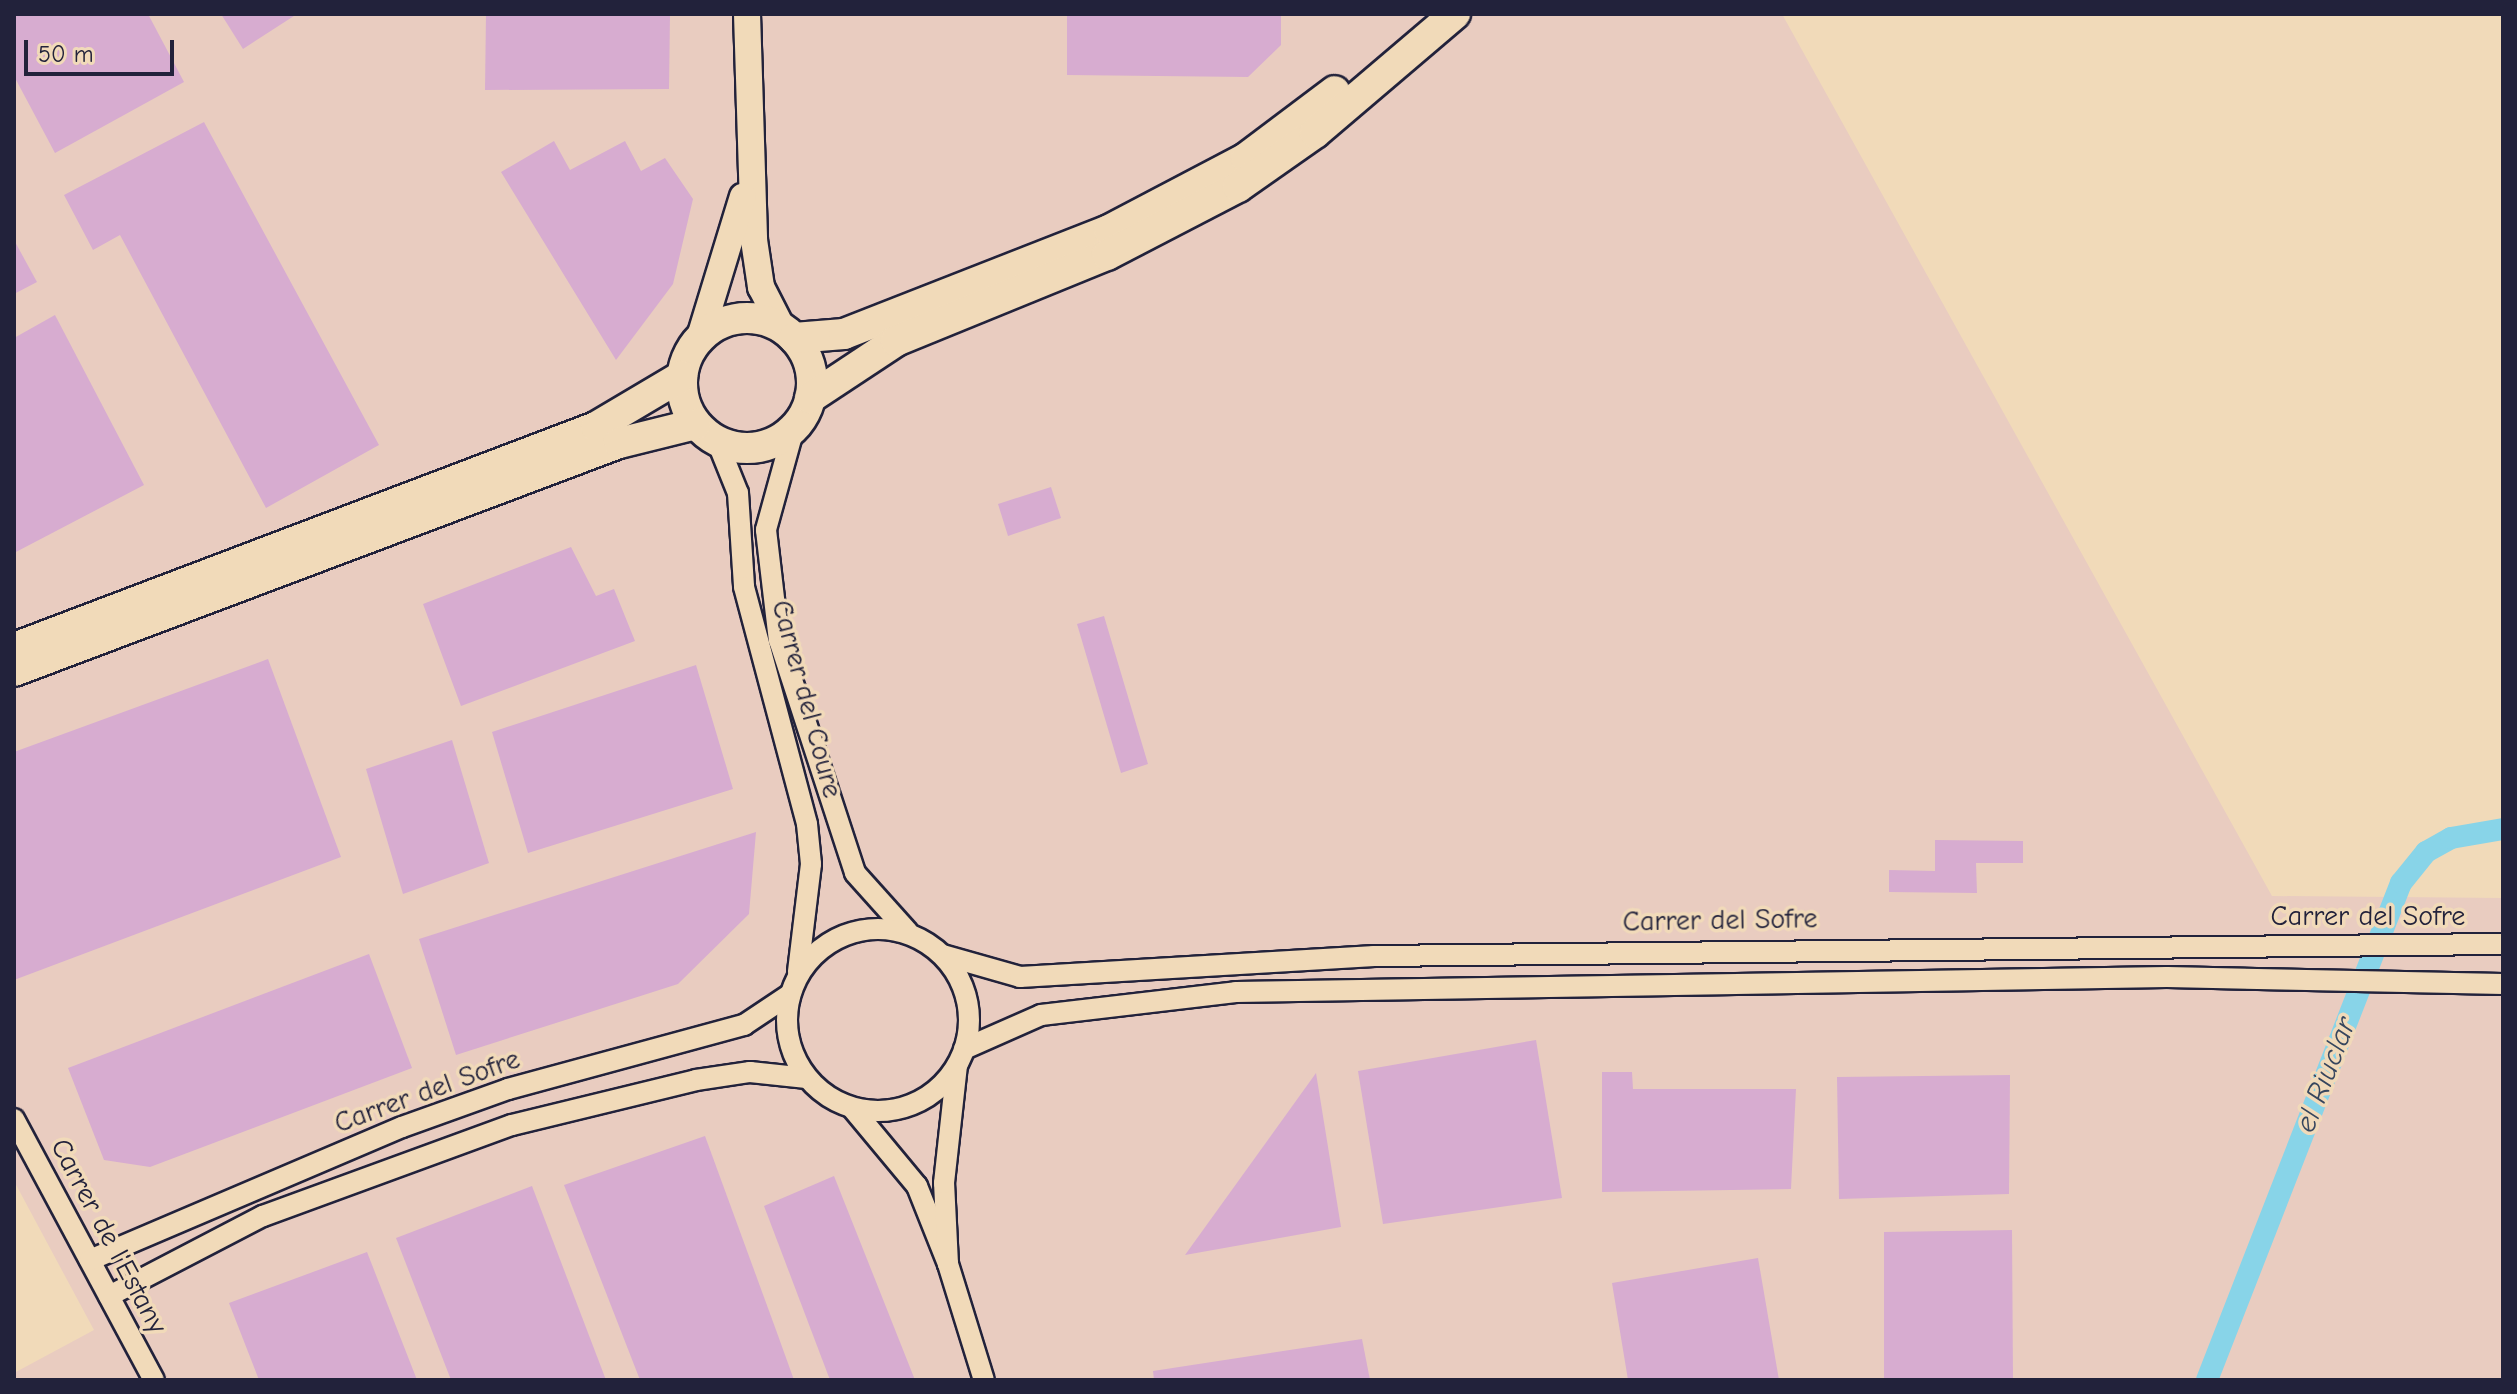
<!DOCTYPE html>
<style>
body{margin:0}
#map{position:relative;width:2517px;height:1394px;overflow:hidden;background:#f1dab9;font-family:"Comic Neue",sans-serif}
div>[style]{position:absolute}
.built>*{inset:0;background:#e9ccc0}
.canal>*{height:22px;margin:-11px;padding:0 11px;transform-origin:11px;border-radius:11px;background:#88d4e8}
.building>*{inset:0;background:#d7acd0}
.roads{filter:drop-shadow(2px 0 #22223b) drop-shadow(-2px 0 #22223b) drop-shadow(0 2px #22223b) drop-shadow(0 -2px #22223b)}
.minor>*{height:20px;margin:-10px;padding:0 10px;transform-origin:10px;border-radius:10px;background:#f1dab9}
.minor>.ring{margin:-10px;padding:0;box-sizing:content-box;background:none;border:20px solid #f1dab9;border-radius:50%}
.tertiary>*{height:26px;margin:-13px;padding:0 13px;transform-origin:13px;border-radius:13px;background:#f1dab9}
.secondary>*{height:30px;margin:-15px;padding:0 15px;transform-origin:15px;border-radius:15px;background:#f1dab9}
.secondary>.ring{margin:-15px;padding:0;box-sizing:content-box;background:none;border:30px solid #f1dab9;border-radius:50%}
span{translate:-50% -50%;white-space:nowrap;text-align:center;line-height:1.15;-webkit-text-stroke:7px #f1dab9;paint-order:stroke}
.street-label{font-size:28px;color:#22223b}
.water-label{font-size:30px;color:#36465e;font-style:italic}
.frame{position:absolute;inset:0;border:16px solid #22223b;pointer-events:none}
.scale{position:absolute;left:24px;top:40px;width:150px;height:36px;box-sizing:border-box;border:4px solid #22223b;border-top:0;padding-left:10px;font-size:24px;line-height:28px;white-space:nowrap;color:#22223b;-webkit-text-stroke:6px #f1dab9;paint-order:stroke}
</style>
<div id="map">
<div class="built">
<i style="clip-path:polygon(14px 14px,1782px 14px,2272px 896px,2503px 898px,2503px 1380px,14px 1380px,14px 1373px,94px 1330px,14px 1181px)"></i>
</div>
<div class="canal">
<i style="left:2207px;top:1380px;width:534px;rotate:-68.68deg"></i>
<i style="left:2401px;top:883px;width:40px;rotate:-51deg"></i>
<i style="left:2426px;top:852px;width:29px;rotate:-29deg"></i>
<i style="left:2451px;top:838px;width:53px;rotate:-9.8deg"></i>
</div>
<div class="building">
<i style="clip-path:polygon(14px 14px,148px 14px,184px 82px,55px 153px,14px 76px)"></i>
<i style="clip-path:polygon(221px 14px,297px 14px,243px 49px)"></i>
<i style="clip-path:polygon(486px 14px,670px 14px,669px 89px,485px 90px)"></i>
<i style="clip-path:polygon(1067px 14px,1281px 14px,1281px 45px,1248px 77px,1067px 75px)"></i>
<i style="clip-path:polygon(204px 122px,379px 445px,266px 508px,120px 235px,93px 250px,64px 195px)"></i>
<i style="clip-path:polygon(554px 141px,570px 170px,625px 141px,641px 171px,665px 158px,693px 199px,673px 284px,616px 360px,501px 172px)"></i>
<i style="clip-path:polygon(14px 240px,37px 282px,14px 294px)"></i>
<i style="clip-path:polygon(55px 315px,144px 485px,14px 553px,14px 338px)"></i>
<i style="clip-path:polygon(1051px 487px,1061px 518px,1008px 536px,998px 504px)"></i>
<i style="clip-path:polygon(571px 547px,596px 596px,614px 589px,635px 641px,461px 706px,423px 604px)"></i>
<i style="clip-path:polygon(1104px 616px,1148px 764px,1121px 773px,1077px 624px)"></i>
<i style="clip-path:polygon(268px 659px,341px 857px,14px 980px,14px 752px)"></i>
<i style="clip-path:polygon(696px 665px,733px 789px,528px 853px,492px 732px)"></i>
<i style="clip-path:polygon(452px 740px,489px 863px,403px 894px,366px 769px)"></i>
<i style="clip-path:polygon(756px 832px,749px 914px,678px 984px,456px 1055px,419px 939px)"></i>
<i style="clip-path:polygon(1935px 840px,2023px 841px,2023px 863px,1976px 863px,1977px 893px,1889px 892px,1889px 870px,1935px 871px)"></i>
<i style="clip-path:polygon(369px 954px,412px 1068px,150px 1167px,104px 1160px,68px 1068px)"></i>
<i style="clip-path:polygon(1536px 1040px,1562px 1198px,1383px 1224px,1358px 1071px)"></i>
<i style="clip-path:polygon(1602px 1072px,1632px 1072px,1633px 1089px,1796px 1089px,1791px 1189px,1602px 1192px)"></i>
<i style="clip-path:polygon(1316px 1073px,1341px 1227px,1185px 1255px)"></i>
<i style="clip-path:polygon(2010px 1075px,2009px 1194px,1839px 1199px,1837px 1077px)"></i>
<i style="clip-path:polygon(705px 1136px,776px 1330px,794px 1380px,640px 1380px,564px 1185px)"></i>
<i style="clip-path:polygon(834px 1176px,915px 1380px,830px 1380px,764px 1206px)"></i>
<i style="clip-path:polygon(532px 1186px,606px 1380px,451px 1380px,396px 1238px)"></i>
<i style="clip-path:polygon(2012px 1230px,2013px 1380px,1884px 1380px,1884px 1232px)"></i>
<i style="clip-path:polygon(367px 1252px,417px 1380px,259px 1380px,229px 1303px)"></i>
<i style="clip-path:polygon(1758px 1258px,1779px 1380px,1628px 1380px,1612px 1283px)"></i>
<i style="clip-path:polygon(1362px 1339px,1370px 1380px,1154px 1380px,1153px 1371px)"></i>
</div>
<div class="roads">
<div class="minor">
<i style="left:794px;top:428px;width:106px;rotate:105.4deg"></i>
<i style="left:766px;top:530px;width:111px;rotate:83.3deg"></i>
<i style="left:779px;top:640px;width:245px;rotate:71.9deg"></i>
<i style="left:855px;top:873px;width:79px;rotate:48.1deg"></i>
<i style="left:717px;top:441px;width:56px;rotate:68deg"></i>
<i style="left:738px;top:493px;width:94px;rotate:86.3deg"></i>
<i style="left:744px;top:587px;width:245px;rotate:75.1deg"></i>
<i style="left:807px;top:824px;width:40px;rotate:84.3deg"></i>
<i style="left:811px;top:864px;width:109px;rotate:96.9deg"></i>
<i class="ring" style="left:787px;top:929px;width:162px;height:162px"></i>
<i style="left:943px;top:955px;width:80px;rotate:15.9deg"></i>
<i style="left:1020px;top:977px;width:355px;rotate:-3.4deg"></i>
<i style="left:1374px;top:956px;width:1129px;rotate:-0.61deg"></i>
<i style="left:964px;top:1049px;width:84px;rotate:-23.8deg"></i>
<i style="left:1041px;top:1015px;width:196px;rotate:-6.7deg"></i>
<i style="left:1236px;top:992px;width:931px;rotate:-0.92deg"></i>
<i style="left:2167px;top:977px;width:336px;rotate:1.2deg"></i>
<i style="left:853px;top:1109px;width:100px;rotate:50.3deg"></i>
<i style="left:917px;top:1186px;width:84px;rotate:68.3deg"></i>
<i style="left:948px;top:1264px;width:81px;rotate:-92.8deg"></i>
<i style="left:944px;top:1183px;width:118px;rotate:-83.7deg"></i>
<i style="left:14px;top:1119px;width:296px;rotate:61.8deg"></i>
<i style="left:90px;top:1260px;width:339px;rotate:-23.1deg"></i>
<i style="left:402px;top:1127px;width:113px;rotate:-19.7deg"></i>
<i style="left:508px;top:1089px;width:245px;rotate:-15.2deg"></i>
<i style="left:744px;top:1025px;width:54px;rotate:-33.7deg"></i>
<i style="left:948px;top:1264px;width:121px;rotate:72.8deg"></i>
<i style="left:109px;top:1296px;width:174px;rotate:-27.5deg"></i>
<i style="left:263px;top:1216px;width:265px;rotate:-20.1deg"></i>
<i style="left:512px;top:1125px;width:189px;rotate:-13.7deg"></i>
<i style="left:696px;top:1080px;width:55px;rotate:-8.4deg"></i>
<i style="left:750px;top:1072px;width:57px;rotate:6deg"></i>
</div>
<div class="tertiary">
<i style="left:747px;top:14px;width:226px;rotate:88.2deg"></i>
<i style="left:754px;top:240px;width:48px;rotate:81.5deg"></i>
<i style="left:761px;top:287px;width:46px;rotate:62.9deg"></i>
<i style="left:700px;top:337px;width:147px;rotate:-73deg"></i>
</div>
<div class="secondary">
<i class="ring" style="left:682px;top:318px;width:100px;height:100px"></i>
<i style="left:794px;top:338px;width:50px;rotate:-4.6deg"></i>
<i style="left:844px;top:334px;width:285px;rotate:-21.4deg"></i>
<i style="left:1109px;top:230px;width:155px;rotate:-27.7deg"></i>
<i style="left:1246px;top:158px;width:111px;rotate:-37deg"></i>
<i style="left:810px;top:398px;width:103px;rotate:-33.5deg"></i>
<i style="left:896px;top:341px;width:228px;rotate:-22.2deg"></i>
<i style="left:1107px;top:255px;width:148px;rotate:-27.4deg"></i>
<i style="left:1238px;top:187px;width:94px;rotate:-35deg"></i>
<i style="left:1315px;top:133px;width:184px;rotate:-40.4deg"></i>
<i style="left:14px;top:648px;width:623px;rotate:-20.79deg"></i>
<i style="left:596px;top:427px;width:100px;rotate:-30.7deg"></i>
<i style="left:14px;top:671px;width:647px;rotate:-20.65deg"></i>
<i style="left:619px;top:443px;width:79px;rotate:-13.9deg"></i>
</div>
</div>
<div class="street-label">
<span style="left:807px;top:699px;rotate:75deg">Carrer del Coure</span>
<span style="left:2368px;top:916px">Carrer del Sofre</span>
<span style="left:1720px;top:920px;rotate:-1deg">Carrer del Sofre</span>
<span style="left:427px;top:1091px;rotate:-20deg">Carrer del Sofre</span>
<span style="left:109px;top:1236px;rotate:62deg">Carrer de l'Estany</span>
</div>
<div class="water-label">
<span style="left:2326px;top:1075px;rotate:-69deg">el Riuclar</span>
</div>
<div class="frame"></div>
<div class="scale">50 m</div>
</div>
